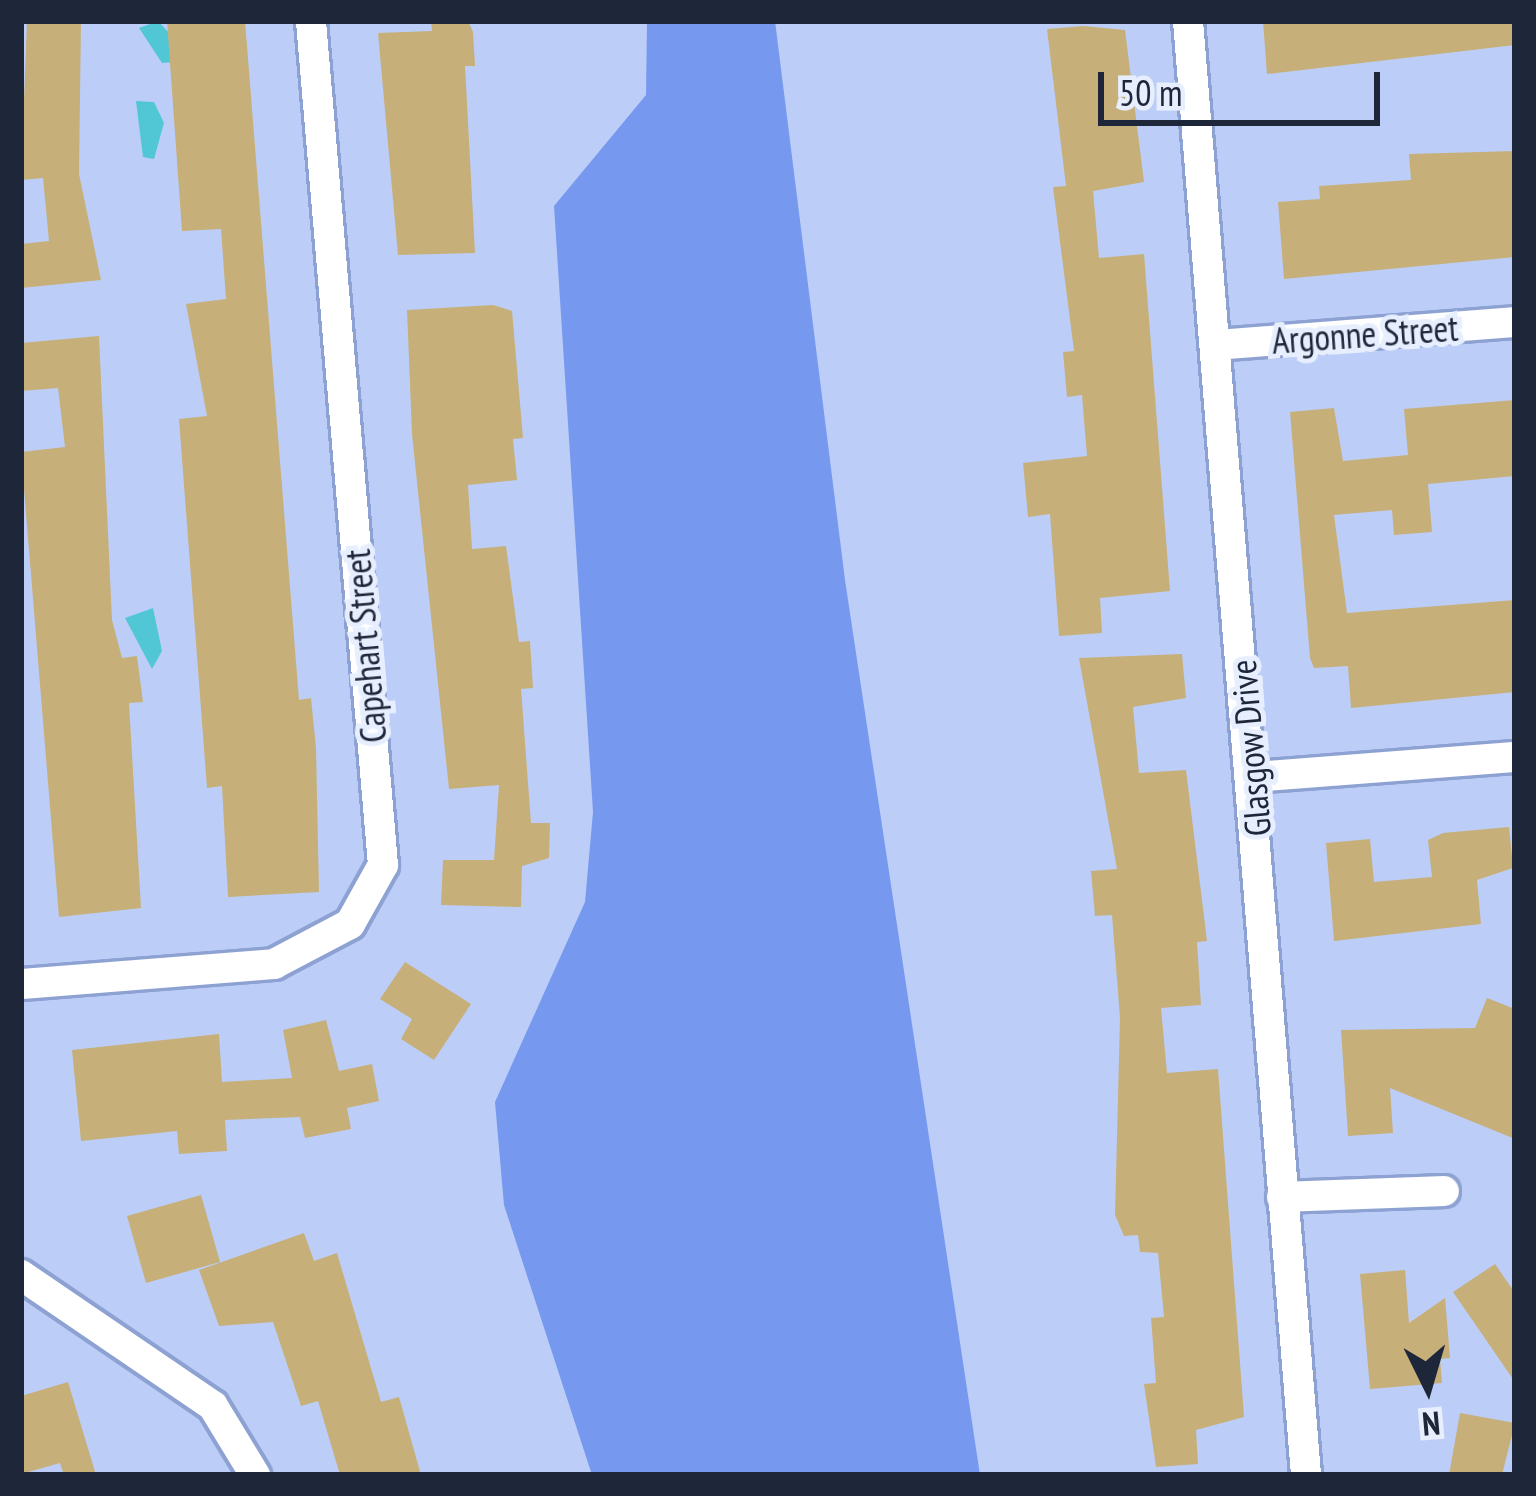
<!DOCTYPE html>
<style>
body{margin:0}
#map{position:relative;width:1536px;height:1496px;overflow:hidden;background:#bccef7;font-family:"PT Sans Narrow",sans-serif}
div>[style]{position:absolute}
.green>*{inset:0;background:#7698ef}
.water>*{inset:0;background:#51c7d6}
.building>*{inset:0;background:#c7af79}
.roads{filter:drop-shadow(3px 0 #8da2d3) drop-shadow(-3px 0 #8da2d3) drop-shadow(0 3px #8da2d3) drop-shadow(0 -3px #8da2d3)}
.minor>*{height:30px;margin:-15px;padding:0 15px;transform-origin:15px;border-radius:15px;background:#fff}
span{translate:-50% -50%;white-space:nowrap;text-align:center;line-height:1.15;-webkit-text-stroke:10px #e7efff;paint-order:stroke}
.street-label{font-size:36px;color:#1e2639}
.frame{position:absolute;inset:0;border:24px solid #1e2639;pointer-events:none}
.north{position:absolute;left:1368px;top:1328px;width:120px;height:120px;-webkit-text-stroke:9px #e7efff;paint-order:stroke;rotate:175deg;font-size:33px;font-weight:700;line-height:48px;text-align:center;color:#1e2639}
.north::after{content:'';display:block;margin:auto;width:42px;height:54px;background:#1e2639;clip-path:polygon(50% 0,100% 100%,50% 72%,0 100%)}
.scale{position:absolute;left:1098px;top:72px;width:282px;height:54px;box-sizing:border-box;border:6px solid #1e2639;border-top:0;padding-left:15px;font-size:36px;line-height:42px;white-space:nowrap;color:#1e2639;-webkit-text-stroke:9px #e7efff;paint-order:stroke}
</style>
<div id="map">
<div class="green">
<i style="clip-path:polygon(647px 21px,775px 21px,845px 580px,980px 1475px,592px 1475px,504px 1205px,495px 1102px,585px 902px,593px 812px,554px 206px,646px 95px)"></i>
</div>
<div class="water">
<i style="clip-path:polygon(158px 21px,171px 35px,188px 61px,162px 63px,139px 28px)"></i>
<i style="clip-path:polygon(136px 101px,154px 102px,164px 123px,154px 159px,143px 157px)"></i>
<i style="clip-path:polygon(153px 608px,162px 651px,152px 669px,125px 618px)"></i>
</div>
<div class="building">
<i style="clip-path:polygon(27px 21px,81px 21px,79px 174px,101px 280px,21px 288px,21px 244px,49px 241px,43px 178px,21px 180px)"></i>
<i style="clip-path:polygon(167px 21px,245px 21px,299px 700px,311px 698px,316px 748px,319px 892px,228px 897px,222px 786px,207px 788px,179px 419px,207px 416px,186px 304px,226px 299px,221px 229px,182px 231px)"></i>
<i style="clip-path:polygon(431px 21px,468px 21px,473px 32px,475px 66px,465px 66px,475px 253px,398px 255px,378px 33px,432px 31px)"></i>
<i style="clip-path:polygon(1263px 21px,1515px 21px,1515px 45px,1267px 74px)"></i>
<i style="clip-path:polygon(1083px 26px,1125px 30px,1144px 182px,1093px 191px,1099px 258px,1144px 254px,1170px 591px,1100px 598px,1102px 633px,1059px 636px,1050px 514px,1028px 517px,1023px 463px,1087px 456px,1082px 395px,1067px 397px,1063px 352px,1074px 351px,1053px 187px,1066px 186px,1047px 29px)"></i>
<i style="clip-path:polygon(1515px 151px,1515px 257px,1284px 279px,1278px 202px,1320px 199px,1319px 186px,1411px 180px,1409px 154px)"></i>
<i style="clip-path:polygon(493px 305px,512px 311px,523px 438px,513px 439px,517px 480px,468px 485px,472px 549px,506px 546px,519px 642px,530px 641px,533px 688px,521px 689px,531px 823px,550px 823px,549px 858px,522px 866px,521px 907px,441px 905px,443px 860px,494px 860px,499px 785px,449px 789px,412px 434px,407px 310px)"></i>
<i style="clip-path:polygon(99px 336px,112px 620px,122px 658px,137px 656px,143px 702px,129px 703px,141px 908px,59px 917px,21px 452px,65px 447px,58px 388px,21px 391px,21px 343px)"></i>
<i style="clip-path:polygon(1515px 400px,1515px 476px,1428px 484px,1432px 532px,1394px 535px,1392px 510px,1334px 515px,1347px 613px,1515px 600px,1515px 692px,1351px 708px,1348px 666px,1314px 668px,1310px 658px,1290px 412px,1334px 408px,1343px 461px,1408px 455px,1404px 409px)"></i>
<i style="clip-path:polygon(1182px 654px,1186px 698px,1133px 707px,1139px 773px,1186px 770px,1207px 941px,1197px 942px,1201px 1005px,1161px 1008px,1167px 1073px,1218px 1069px,1244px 1417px,1196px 1430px,1198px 1464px,1156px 1467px,1144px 1384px,1156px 1383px,1151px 1318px,1164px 1317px,1158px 1253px,1140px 1252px,1138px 1235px,1124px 1236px,1115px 1215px,1120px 1018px,1112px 915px,1095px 916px,1091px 871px,1117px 869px,1079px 658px)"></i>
<i style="clip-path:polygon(1509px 827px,1513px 868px,1477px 880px,1481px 924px,1334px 941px,1326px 843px,1370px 839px,1374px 882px,1432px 877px,1428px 840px,1443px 833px)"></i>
<i style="clip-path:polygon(405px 962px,471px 1004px,434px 1060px,401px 1039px,412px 1019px,380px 999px)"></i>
<i style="clip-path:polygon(1487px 998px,1515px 1009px,1515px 1139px,1390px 1088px,1393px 1133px,1348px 1136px,1341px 1030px,1475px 1028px)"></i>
<i style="clip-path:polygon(326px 1020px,339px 1071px,372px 1064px,379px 1101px,347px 1108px,351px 1129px,305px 1138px,300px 1117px,225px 1120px,227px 1151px,179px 1154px,177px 1131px,81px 1141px,72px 1050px,219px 1034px,222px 1082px,292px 1078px,283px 1030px)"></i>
<i style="clip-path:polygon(201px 1195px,220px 1262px,146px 1283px,127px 1216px)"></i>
<i style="clip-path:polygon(304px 1233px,314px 1261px,337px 1253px,381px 1402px,399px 1397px,421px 1475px,340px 1475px,318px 1401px,301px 1406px,273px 1322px,219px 1326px,199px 1270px)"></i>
<i style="clip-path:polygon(1495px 1264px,1515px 1293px,1515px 1382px,1453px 1292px)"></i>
<i style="clip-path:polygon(1405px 1270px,1409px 1323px,1445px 1298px,1450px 1358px,1440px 1359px,1442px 1383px,1370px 1389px,1360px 1274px)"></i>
<i style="clip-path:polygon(68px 1382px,96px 1475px,64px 1475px,60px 1463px,21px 1474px,21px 1396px)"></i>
<i style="clip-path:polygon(1460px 1413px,1515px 1423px,1502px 1475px,1449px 1475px)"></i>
</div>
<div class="roads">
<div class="minor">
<i style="left:1188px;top:21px;width:1459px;rotate:85.36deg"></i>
<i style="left:1216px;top:345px;width:300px;rotate:-4.4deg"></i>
<i style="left:1254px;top:777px;width:262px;rotate:-4.4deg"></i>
<i style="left:21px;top:984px;width:254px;rotate:-4.5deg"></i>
<i style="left:274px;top:964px;width:86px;rotate:-27.8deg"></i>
<i style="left:350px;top:924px;width:68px;rotate:-60.8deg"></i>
<i style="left:383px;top:865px;width:847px;rotate:-94.88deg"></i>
<i style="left:1282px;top:1197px;width:162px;rotate:-2.1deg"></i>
<i style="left:21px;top:1275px;width:232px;rotate:34.3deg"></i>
<i style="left:213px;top:1406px;width:81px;rotate:58.7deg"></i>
</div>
</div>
<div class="street-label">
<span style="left:1365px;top:334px;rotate:-4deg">Argonne Street</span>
<span style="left:365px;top:646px;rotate:-95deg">Capehart Street</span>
<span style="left:1250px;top:748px;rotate:-95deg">Glasgow Drive</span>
</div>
<div class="frame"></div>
<div class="north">N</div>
<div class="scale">50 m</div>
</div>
